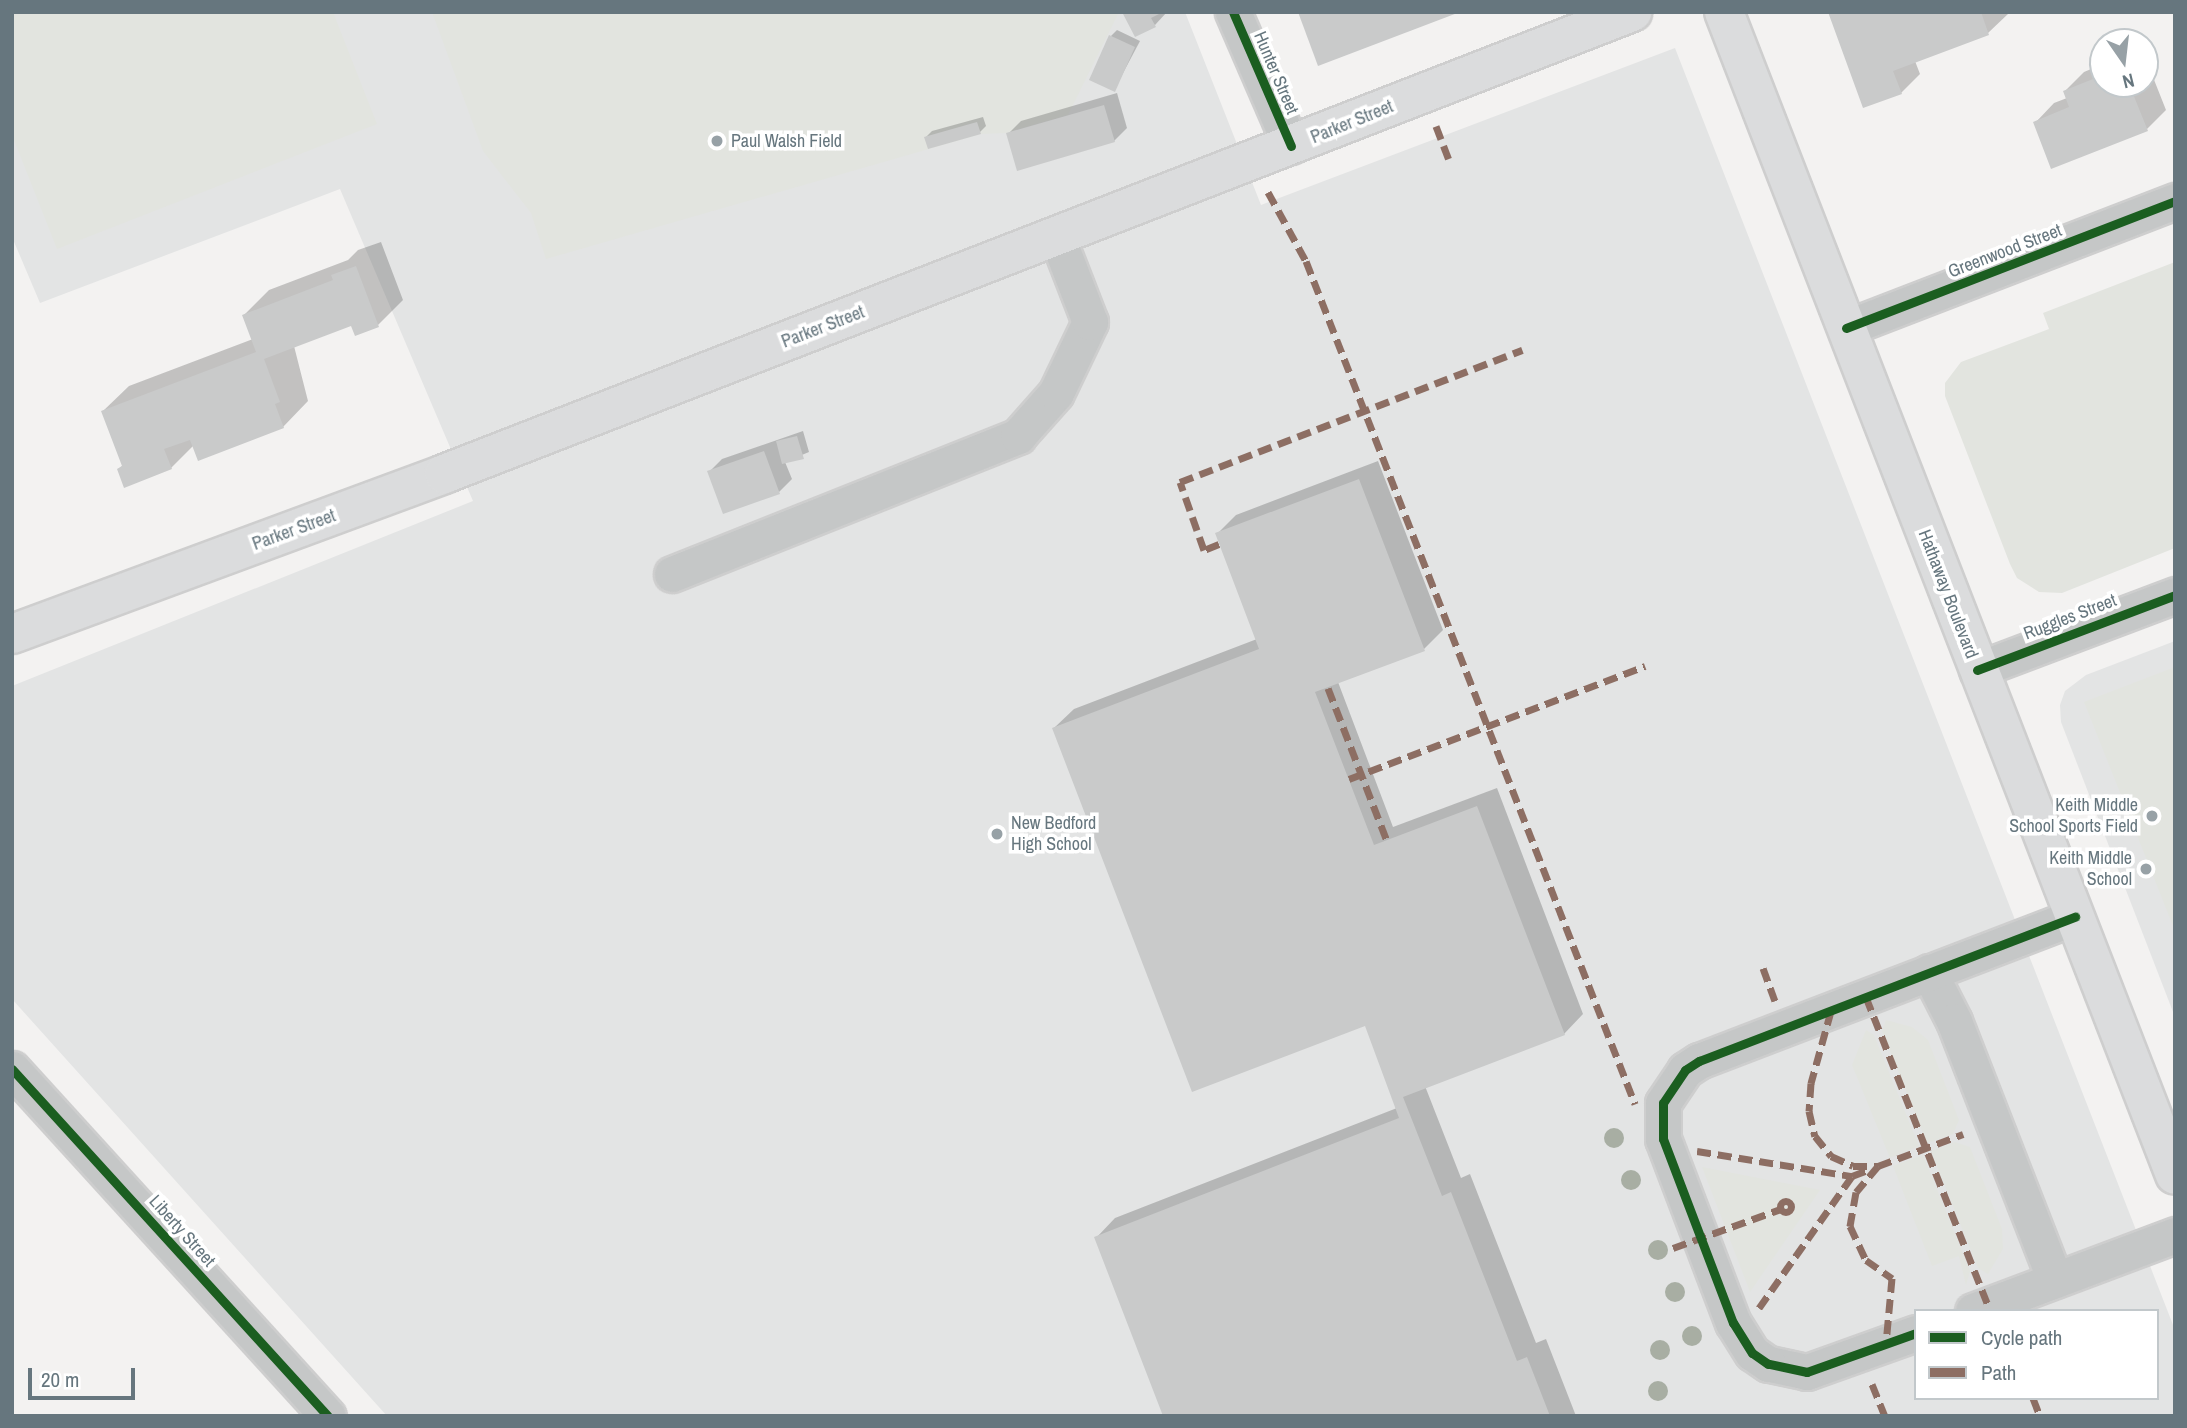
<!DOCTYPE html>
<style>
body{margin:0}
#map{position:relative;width:2187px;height:1428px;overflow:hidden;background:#f3f2f1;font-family:"Archivo Narrow",sans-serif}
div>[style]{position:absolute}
.built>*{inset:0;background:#e3e4e4}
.green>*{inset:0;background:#e2e4df}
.shadow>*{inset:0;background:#0003}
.building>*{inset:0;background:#c9caca}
.roads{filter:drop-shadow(2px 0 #cecece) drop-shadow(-2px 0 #cecece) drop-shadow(0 2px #cecece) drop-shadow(0 -2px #cecece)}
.minor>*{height:35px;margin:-17.5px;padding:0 17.5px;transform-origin:17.5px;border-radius:17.5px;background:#c5c7c7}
.major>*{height:38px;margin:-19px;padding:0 19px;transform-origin:19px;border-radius:19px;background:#dbdcdd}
.quiet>*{height:7px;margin-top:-3.5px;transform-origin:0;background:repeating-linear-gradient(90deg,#8d6e63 0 14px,transparent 0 21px)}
.quiet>.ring{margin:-3.5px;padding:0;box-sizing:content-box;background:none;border:7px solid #8d6e63;border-radius:50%}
.cycleway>*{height:9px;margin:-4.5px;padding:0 4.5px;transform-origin:4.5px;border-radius:4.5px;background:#1b5e20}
.trees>*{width:20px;height:20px;margin:-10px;border-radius:50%;background:#a8aea3}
.dots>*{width:19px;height:19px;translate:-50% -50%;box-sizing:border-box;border:4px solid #fff;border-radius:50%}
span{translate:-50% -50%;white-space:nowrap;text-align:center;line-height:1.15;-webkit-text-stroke:7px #fff;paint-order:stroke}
.street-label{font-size:18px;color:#66767e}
.poi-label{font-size:18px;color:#66767e}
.left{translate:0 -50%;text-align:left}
.right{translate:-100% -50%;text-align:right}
.frame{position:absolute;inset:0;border:14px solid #66767e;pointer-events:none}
.legend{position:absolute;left:1914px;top:1309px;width:245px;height:91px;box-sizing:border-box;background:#fff;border:2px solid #c2c8cb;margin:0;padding:9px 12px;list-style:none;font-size:21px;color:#66767e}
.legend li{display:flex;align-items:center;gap:14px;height:35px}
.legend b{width:35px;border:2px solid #c2c8cb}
.north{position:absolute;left:2089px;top:28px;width:70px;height:70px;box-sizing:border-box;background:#fff;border:2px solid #c2c8cb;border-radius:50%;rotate:166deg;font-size:19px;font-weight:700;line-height:28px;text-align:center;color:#66767e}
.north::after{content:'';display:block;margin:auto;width:24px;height:32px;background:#97a1a6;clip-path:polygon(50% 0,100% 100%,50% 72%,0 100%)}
.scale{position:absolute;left:28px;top:1368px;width:107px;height:32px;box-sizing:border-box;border:4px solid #66767e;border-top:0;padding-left:9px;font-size:21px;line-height:24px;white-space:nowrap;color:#66767e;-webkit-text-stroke:5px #fff;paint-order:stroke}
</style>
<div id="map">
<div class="built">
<i style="clip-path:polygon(evenodd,12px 12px,1185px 12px,1261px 205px,1675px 48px,2175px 1330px,2175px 1416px,387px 1416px,12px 999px,12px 686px,473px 501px,340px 189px,40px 303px,12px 237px,12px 12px,1916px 1311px,2157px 1311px,2157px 1398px,1916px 1398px,1916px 1311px)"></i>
<i style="clip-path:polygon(2175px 641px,2175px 1017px,2061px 722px,2060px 705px,2065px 691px,2086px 675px)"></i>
</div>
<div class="green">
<i style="clip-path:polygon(12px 12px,333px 12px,377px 124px,57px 249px,12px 135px)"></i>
<i style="clip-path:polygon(432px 12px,1119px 12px,1068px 115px,1006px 133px,981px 134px,546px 259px,531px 213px,483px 151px)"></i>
<i style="clip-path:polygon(2175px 262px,2175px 548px,2062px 593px,2039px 592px,2017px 578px,2010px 564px,1945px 396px,1945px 383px,1961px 362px,2049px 329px,2043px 313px)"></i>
<i style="clip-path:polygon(2175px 667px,2175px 931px,2084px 702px)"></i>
<i style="clip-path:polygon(1886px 1020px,1912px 1027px,1928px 1040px,1959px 1120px,1953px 1134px,1927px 1143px,1882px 1031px)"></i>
<i style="clip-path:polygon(1866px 1030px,1874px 1035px,1919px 1146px,1890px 1158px,1852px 1065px)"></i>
<i style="clip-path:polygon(1955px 1142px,1970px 1147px,2002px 1229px,2003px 1249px,1988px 1274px,1978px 1268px,1931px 1151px)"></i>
<i style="clip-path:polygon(1923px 1155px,1970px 1271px,1966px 1285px,1959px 1256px,1932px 1266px,1893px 1166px)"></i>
<i style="clip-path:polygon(1702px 1167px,1820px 1190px,1750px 1292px)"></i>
</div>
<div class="shadow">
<i style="clip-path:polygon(1124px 12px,1167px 12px,1155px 25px)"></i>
<i style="clip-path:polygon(1829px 12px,2007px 12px,2008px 14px,1988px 33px,1915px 61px,1920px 74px,1901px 93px)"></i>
<i style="clip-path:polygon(1117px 30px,1140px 41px,1114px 90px,1111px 36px)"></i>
<i style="clip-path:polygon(2145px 57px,2166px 110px,2147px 129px,2035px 123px,2054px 103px,2067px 98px,2065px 91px,2084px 72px,2103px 64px,2103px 84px,2145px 84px)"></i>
<i style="clip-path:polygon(1117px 93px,1127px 128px,1114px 141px,1008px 134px,1021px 121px)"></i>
<i style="clip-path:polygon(983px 117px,986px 126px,980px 132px,926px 137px,932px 131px)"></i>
<i style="clip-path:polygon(381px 242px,403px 300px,378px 325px,352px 324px,294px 346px,308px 401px,283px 427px,194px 445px,171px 468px,119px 469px,123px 465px,103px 411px,129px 386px,253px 339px,244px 315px,269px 290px,348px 260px,358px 250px)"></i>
<i style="clip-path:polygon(803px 431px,809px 452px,785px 462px,792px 479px,779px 492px,709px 472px,722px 459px)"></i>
<i style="clip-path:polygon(1378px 461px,1443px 630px,1424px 649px,1338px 682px,1393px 827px,1497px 788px,1583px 1014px,1564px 1034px,1425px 1086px,1461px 1178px,1470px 1174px,1536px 1343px,1546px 1339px,1576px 1416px,1165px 1416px,1096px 1238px,1115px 1218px,1397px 1108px,1366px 1023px,1054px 728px,1074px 709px,1257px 639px,1217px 534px,1236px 515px)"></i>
</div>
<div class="building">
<i style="clip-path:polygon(1122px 12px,1163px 12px,1151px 18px,1156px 27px,1135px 37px)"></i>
<i style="clip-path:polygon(1298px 12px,1460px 12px,1318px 66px)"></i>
<i style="clip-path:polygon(1828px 12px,1981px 12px,1989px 35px,1893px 71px,1902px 94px,1863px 108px)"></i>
<i style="clip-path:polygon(1109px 35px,1135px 47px,1115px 92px,1089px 80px)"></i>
<i style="clip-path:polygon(2103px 75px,2103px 84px,2129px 84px,2148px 131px,2051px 169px,2033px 122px,2069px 107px,2063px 91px)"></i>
<i style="clip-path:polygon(1104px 105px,1115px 142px,1017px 171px,1006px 133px)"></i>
<i style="clip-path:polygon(977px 122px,981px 134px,928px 149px,924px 137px)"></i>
<i style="clip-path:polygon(356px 266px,379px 327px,355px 336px,351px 326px,264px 359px,280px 402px,275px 404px,284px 428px,198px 461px,190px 440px,164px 449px,172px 469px,124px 488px,117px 469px,122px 466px,101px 411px,256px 352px,242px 315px,333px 280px,331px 275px)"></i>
<i style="clip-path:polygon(797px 436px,804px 459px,782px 464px,776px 441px)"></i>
<i style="clip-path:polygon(764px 451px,780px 494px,723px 514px,707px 471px)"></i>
<i style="clip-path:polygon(1359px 479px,1425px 651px,1315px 692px,1374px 845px,1477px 806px,1565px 1035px,1403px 1097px,1442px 1196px,1451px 1192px,1517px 1361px,1527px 1357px,1550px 1416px,1163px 1416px,1094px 1237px,1399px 1118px,1365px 1026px,1192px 1092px,1052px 728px,1259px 649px,1215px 533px)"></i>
</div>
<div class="roads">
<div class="minor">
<i style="left:1233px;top:12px;width:146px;rotate:66.6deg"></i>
<i style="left:1846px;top:328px;width:353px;rotate:-21.1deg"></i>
<i style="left:672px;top:574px;width:373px;rotate:-21.7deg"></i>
<i style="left:1018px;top:436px;width:57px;rotate:-48.5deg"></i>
<i style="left:1056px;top:393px;width:79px;rotate:-64.4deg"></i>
<i style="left:1090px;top:322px;width:91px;rotate:-111.2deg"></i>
<i style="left:1977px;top:670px;width:212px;rotate:-20.7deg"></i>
<i style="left:1929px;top:972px;width:55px;rotate:63deg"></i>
<i style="left:1954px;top:1021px;width:278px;rotate:68.7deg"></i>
<i style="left:12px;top:1069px;width:469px;rotate:47.7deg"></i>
<i style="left:1973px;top:1311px;width:216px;rotate:-20.6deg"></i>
<i style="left:1916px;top:1333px;width:116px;rotate:160.3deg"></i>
<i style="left:1807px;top:1372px;width:40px;rotate:-168deg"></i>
<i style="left:1768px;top:1364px;width:19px;rotate:-145deg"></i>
<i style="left:1752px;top:1353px;width:36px;rotate:-122deg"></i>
<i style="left:1733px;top:1323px;width:197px;rotate:-110.8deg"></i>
<i style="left:1663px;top:1139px;width:36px;rotate:-90deg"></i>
<i style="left:1663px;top:1103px;width:40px;rotate:-56deg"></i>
<i style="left:1685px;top:1070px;width:17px;rotate:-33deg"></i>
<i style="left:1699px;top:1061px;width:403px;rotate:-21deg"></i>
</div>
<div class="major">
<i style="left:1724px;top:12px;width:1247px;rotate:68.8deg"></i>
<i style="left:12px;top:634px;width:461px;rotate:-20.3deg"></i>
<i style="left:444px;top:474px;width:1275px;rotate:-21.25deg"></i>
</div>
</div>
<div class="quiet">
<i style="left:1436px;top:126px;width:42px;rotate:69deg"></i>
<i style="left:1268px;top:192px;width:79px;rotate:61.2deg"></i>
<i style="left:1306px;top:261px;width:905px;rotate:68.68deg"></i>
<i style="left:1219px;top:544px;width:16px;rotate:158deg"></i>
<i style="left:1204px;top:550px;width:72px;rotate:-109.4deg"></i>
<i style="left:1180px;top:482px;width:367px;rotate:-21.1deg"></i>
<i style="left:1328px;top:688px;width:164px;rotate:68.9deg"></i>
<i style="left:1349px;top:779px;width:317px;rotate:-20.9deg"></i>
<i style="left:1763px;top:968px;width:35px;rotate:70deg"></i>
<i style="left:1866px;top:997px;width:331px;rotate:68.4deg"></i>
<i style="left:1831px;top:1011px;width:75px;rotate:105.5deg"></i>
<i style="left:1811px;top:1083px;width:28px;rotate:94deg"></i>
<i style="left:1809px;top:1111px;width:26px;rotate:77deg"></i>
<i style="left:1815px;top:1136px;width:26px;rotate:51deg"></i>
<i style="left:1831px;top:1156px;width:24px;rotate:24deg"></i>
<i style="left:1853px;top:1166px;width:25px"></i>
<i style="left:1878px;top:1166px;width:91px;rotate:-20.6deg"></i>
<i style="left:1697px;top:1151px;width:157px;rotate:9.2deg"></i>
<i style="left:1852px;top:1176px;width:17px;rotate:-21deg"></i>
<i style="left:1878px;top:1166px;width:34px;rotate:130deg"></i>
<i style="left:1856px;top:1192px;width:35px;rotate:100deg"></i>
<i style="left:1850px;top:1226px;width:38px;rotate:65deg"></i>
<i style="left:1866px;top:1260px;width:32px;rotate:35deg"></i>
<i style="left:1892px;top:1278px;width:66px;rotate:95.2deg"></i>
<i class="ring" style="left:1780.5px;top:1201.5px;width:4px;height:4px"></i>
<i style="left:1673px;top:1248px;width:115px;rotate:-19.9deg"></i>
<i style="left:1759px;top:1308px;width:161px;rotate:-54.8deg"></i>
<i style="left:1872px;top:1384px;width:35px;rotate:68deg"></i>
<i style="left:2033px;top:1398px;width:19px;rotate:69deg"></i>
</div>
<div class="cycleway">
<i style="left:1233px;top:12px;width:146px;rotate:66.6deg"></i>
<i style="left:1846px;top:328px;width:353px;rotate:-21.1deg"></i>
<i style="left:1977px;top:670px;width:212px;rotate:-20.7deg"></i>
<i style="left:12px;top:1069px;width:469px;rotate:47.7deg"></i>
<i style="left:1916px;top:1333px;width:116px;rotate:160.3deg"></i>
<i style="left:1807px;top:1372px;width:40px;rotate:-168deg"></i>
<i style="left:1768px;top:1364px;width:19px;rotate:-145deg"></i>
<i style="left:1752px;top:1353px;width:36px;rotate:-122deg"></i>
<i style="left:1733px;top:1323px;width:197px;rotate:-110.8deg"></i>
<i style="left:1663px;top:1139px;width:36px;rotate:-90deg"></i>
<i style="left:1663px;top:1103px;width:40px;rotate:-56deg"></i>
<i style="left:1685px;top:1070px;width:17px;rotate:-33deg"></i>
<i style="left:1699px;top:1061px;width:403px;rotate:-21deg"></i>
</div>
<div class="trees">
<i style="left:1614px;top:1138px"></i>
<i style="left:1631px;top:1180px"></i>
<i style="left:1658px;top:1250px"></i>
<i style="left:1675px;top:1292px"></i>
<i style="left:1692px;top:1336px"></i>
<i style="left:1660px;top:1350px"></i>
<i style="left:1658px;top:1391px"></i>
</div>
<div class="dots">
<i style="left:717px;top:141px;background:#97a1a6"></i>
<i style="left:2152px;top:816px;background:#97a1a6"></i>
<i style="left:997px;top:834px;background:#97a1a6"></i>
<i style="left:2146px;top:869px;background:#97a1a6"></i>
</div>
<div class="street-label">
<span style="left:1276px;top:73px;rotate:67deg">Hunter Street</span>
<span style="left:1352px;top:122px;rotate:-22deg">Parker Street</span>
<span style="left:2005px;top:251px;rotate:-21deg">Greenwood Street</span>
<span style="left:823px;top:327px;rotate:-21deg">Parker Street</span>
<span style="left:294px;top:530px;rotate:-20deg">Parker Street</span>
<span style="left:1948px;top:594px;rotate:69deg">Hathaway Boulevard</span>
<span style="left:2070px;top:617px;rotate:-21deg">Ruggles Street</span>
<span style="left:182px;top:1231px;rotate:48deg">Liberty Street</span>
</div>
<div class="poi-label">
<span class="left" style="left:731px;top:141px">Paul Walsh Field</span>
<span class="right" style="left:2138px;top:816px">Keith Middle<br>School Sports Field</span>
<span class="left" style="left:1011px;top:834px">New Bedford<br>High School</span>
<span class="right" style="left:2132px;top:869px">Keith Middle<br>School</span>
</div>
<div class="frame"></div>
<ul class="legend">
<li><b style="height:9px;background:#1b5e20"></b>Cycle path</li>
<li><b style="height:9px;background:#8d6e63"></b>Path</li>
</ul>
<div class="north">N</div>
<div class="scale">20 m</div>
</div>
